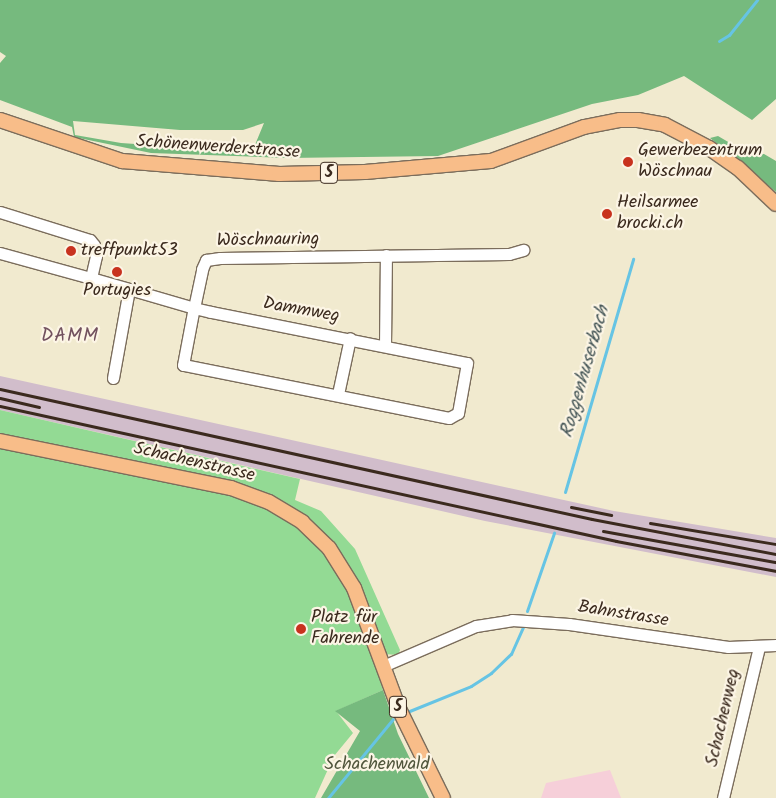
<!DOCTYPE html>
<meta charset="utf-8">
<style>
body{margin:0}
#map{position:relative;width:776px;height:798px;overflow:hidden;background:#f1eacf;font-family:Kalam,sans-serif}
div>[style]{position:absolute}
.built>*{inset:0;background:#f6cfd9}
.industrial>*{inset:0;background:#d1bdcb}
.green>*{inset:0;background:#93da94}
.forest>*{inset:0;background:#76ba7e}
.stream>*{height:3px;margin:-1.5px;padding:0 1.5px;transform-origin:1.5px;border-radius:1.5px;background:#66c4e4}
.roads{filter:drop-shadow(1px 0 #7b6d5c) drop-shadow(-1px 0 #7b6d5c) drop-shadow(0 1px #7b6d5c) drop-shadow(0 -1px #7b6d5c)}
.minor>*{height:11px;margin:-5.5px;padding:0 5.5px;transform-origin:5.5px;border-radius:5.5px;background:#fff}
.major>*{height:14px;margin:-7px;padding:0 7px;transform-origin:7px;border-radius:7px;background:#f8bd89}
.rail>*{height:3px;margin:-1.5px;padding:0 1.5px;transform-origin:1.5px;border-radius:1.5px;background:#3b2a1e}
.dots>*{width:14px;height:14px;translate:-50% -50%;box-sizing:border-box;border:2px solid #fcf5e5;border-radius:50%}
span{translate:-50% -50%;white-space:nowrap;text-align:center;line-height:1.15;-webkit-text-stroke:4.5px #fcf5e5;paint-order:stroke}
.shield-label span{padding:1px 4px;background:#fcf5e5;border:1px solid;border-radius:4px;-webkit-text-stroke-width:0}
.shield-label{font-size:16px;color:#3b2a1e;font-weight:700}
.street-label{font-size:18px;color:#3b2a1e}
.poi-label{font-size:18px;color:#3b2a1e}
.left{translate:0 -50%;text-align:left}
.park-label{font-size:18px;color:#51563c}
.neighbourhood-label{font-size:19px;color:#72515f;letter-spacing:1px}
.water-label{font-size:19px;color:#485859;font-style:italic}
</style>
<div id="map">
<div class="built">
<i style="clip-path:polygon(610px 770px,621px 798px,541px 798px,546px 783px)"></i>
</div>
<div class="industrial">
<i style="clip-path:polygon(0 376px,614px 511px,776px 538px,776px 577px,485px 521px,0 410px)"></i>
</div>
<div class="green">
<i style="clip-path:polygon(0 410px,300px 479px,295px 500px,321px 511px,355px 549px,400px 650px,398px 655px,384px 654px,352px 571px,328px 538px,280px 501px,0 436px)"></i>
<i style="clip-path:polygon(0 447px,222px 492px,261px 503px,299px 526px,325px 553px,356px 603px,383px 690px,336px 711px,353px 733px,334px 756px,315px 798px,0 798px)"></i>
</div>
<div class="forest">
<i style="clip-path:polygon(evenodd,0 0,776px 0,776px 99px,752px 120px,684px 76px,638px 95px,592px 104px,438px 156px,287px 158px,151px 153px,74px 137px,72px 127px,0 100px,0 63px,6px 56px,0 52px,0 0,73px 121px,180px 130px,243px 130px,264px 123px,252px 152px,121px 143px,75px 135px,73px 121px)"></i>
<i style="clip-path:polygon(718px 136px,747px 153px,764px 154px,776px 161px,776px 192px,710px 138px)"></i>
<i style="clip-path:polygon(383px 690px,398px 734px,429px 798px,321px 798px,360px 731px,335px 711px)"></i>
</div>
<div class="stream">
<i style="left:719px;top:41px;width:12px;rotate:-31deg"></i>
<i style="left:729px;top:35px;width:45px;rotate:-51.3deg"></i>
<i style="left:565px;top:492px;width:243px;rotate:-73.7deg"></i>
<i style="left:527px;top:611px;width:83px;rotate:-70.9deg"></i>
<i style="left:407px;top:712px;width:69px;rotate:-22.1deg"></i>
<i style="left:471px;top:686px;width:24px;rotate:-33deg"></i>
<i style="left:491px;top:673px;width:28px;rotate:-44deg"></i>
<i style="left:511px;top:654px;width:30px;rotate:-66deg"></i>
<i style="left:328px;top:798px;width:102px;rotate:-50.6deg"></i>
</div>
<div class="roads">
<div class="minor">
<i style="left:0;top:212px;width:94px;rotate:17.3deg"></i>
<i style="left:90px;top:240px;width:6px;rotate:51deg"></i>
<i style="left:94px;top:245px;width:11px;rotate:80deg"></i>
<i style="left:96px;top:256px;width:23px;rotate:103deg"></i>
<i style="left:0;top:253px;width:94px;rotate:15.4deg"></i>
<i style="left:91px;top:278px;width:40px;rotate:16deg"></i>
<i style="left:129px;top:289px;width:68px;rotate:16.3deg"></i>
<i style="left:194px;top:308px;width:17px;rotate:13deg"></i>
<i style="left:211px;top:312px;width:261px;rotate:11.3deg"></i>
<i style="left:467px;top:363px;width:51px;rotate:100.2deg"></i>
<i style="left:458px;top:413px;width:10px;rotate:151deg"></i>
<i style="left:449px;top:418px;width:271px;rotate:-168.7deg"></i>
<i style="left:183px;top:365px;width:54px;rotate:-79.3deg"></i>
<i style="left:193px;top:312px;width:4px;rotate:-76deg"></i>
<i style="left:194px;top:308px;width:40px;rotate:-78deg"></i>
<i style="left:202px;top:269px;width:10px;rotate:-66deg"></i>
<i style="left:206px;top:260px;width:14px;rotate:-8deg"></i>
<i style="left:220px;top:258px;width:289px;rotate:-0.8deg"></i>
<i style="left:509px;top:254px;width:15px;rotate:-16deg"></i>
<i style="left:385px;top:346px;width:91px;rotate:-89.4deg"></i>
<i style="left:113px;top:378px;width:90px;rotate:-79.8deg"></i>
<i style="left:338px;top:394px;width:57px;rotate:-77.9deg"></i>
<i style="left:383px;top:666px;width:101px;rotate:-23.3deg"></i>
<i style="left:476px;top:626px;width:36px;rotate:-9deg"></i>
<i style="left:512px;top:620px;width:57px;rotate:4deg"></i>
<i style="left:569px;top:624px;width:161px;rotate:8.2deg"></i>
<i style="left:728px;top:647px;width:48px;rotate:-2.4deg"></i>
<i style="left:723px;top:798px;width:155px;rotate:-76.6deg"></i>
</div>
<div class="major">
<i style="left:0;top:120px;width:129px;rotate:18.6deg"></i>
<i style="left:122px;top:161px;width:158px;rotate:4.7deg"></i>
<i style="left:279px;top:174px;width:86px;rotate:-1.3deg"></i>
<i style="left:365px;top:172px;width:126px;rotate:-5deg"></i>
<i style="left:491px;top:161px;width:99px;rotate:-20.1deg"></i>
<i style="left:584px;top:127px;width:37px;rotate:-11deg"></i>
<i style="left:620px;top:120px;width:18px"></i>
<i style="left:638px;top:120px;width:27px;rotate:10deg"></i>
<i style="left:665px;top:125px;width:50px;rotate:27.6deg"></i>
<i style="left:709px;top:148px;width:35px;rotate:35deg"></i>
<i style="left:738px;top:168px;width:52px;rotate:43.5deg"></i>
<i style="left:0;top:441px;width:236px;rotate:11.5deg"></i>
<i style="left:231px;top:488px;width:40px;rotate:20.2deg"></i>
<i style="left:269px;top:502px;width:39px;rotate:31deg"></i>
<i style="left:302px;top:522px;width:37px;rotate:44deg"></i>
<i style="left:329px;top:548px;width:47px;rotate:58deg"></i>
<i style="left:354px;top:588px;width:129px;rotate:69.6deg"></i>
<i style="left:399px;top:709px;width:99px;rotate:63.7deg"></i>
</div>
</div>
<div class="rail">
<i style="left:0;top:389px;width:606px;rotate:12.39deg"></i>
<i style="left:592px;top:519px;width:187px;rotate:10.8deg"></i>
<i style="left:0;top:398px;width:40px;rotate:13deg"></i>
<i style="left:0;top:406px;width:631px;rotate:12.36deg"></i>
<i style="left:616px;top:541px;width:163px;rotate:10.6deg"></i>
<i style="left:571px;top:507px;width:41px;rotate:11.3deg"></i>
<i style="left:650px;top:523px;width:128px;rotate:9.5deg"></i>
<i style="left:603px;top:531px;width:176px;rotate:10.2deg"></i>
</div>
<div class="dots">
<i style="left:628px;top:162px;background:#c8321e"></i>
<i style="left:607px;top:214px;background:#c8321e"></i>
<i style="left:71px;top:251px;background:#c8321e"></i>
<i style="left:117px;top:272px;background:#c8321e"></i>
<i style="left:301px;top:629px;background:#c8321e"></i>
</div>
<div class="shield-label">
<span style="left:329px;top:173px">5</span>
<span style="left:398px;top:707px">5</span>
</div>
<div class="street-label">
<span style="left:218px;top:148px;rotate:4deg">Schönenwerderstrasse</span>
<span style="left:268px;top:241px;rotate:-1deg">Wöschnauring</span>
<span style="left:301px;top:311px;rotate:10deg">Dammweg</span>
<span style="left:194px;top:463px;rotate:13deg">Schachenstrasse</span>
<span style="left:623px;top:615px;rotate:9deg">Bahnstrasse</span>
<span style="left:724px;top:718px;rotate:-77deg">Schachenweg</span>
</div>
<div class="poi-label">
<span class="left" style="left:638px;top:162px">Gewerbezentrum<br>Wöschnau</span>
<span class="left" style="left:617px;top:214px">Heilsarmee<br>brocki.ch</span>
<span class="left" style="left:81px;top:251px">treffpunkt53</span>
<span style="left:117px;top:291px">Portugies</span>
<span class="left" style="left:311px;top:629px">Platz für<br>Fahrende</span>
</div>
<div class="park-label">
<span style="left:377px;top:765px">Schachenwald</span>
</div>
<div class="neighbourhood-label">
<span style="left:70px;top:337px">DAMM</span>
</div>
<div class="water-label">
<span style="left:586px;top:372px;rotate:-74deg">Roggenhuserbach</span>
</div>
</div>
